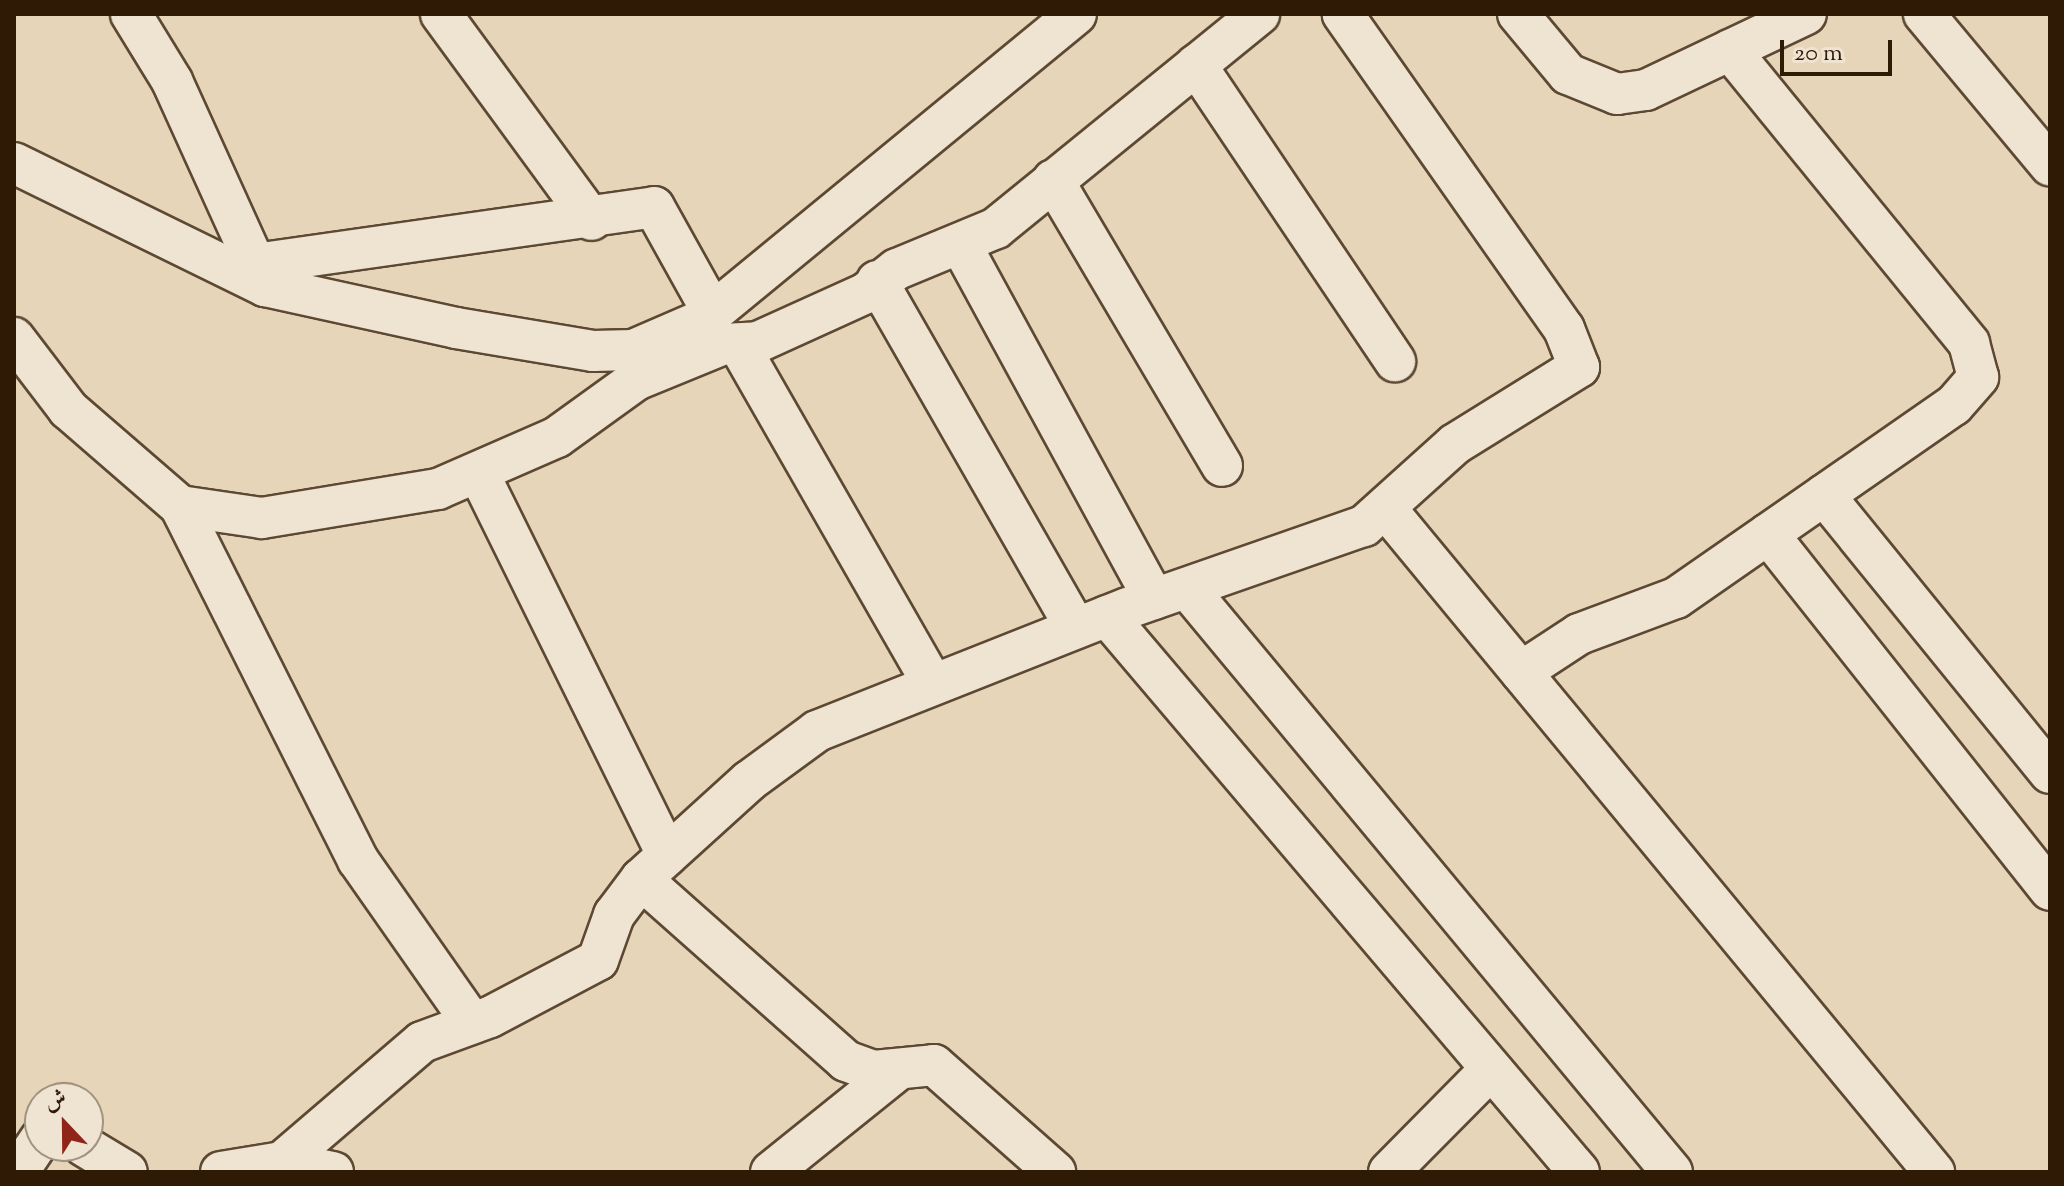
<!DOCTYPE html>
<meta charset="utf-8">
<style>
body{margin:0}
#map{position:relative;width:2064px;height:1186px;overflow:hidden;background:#e7d5ba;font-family:"Sorts Mill Goudy",Amiri,serif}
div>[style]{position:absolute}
.roads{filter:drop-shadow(2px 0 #5d4933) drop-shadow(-2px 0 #5d4933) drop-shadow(0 2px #5d4933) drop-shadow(0 -2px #5d4933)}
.minor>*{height:40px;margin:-20px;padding:0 20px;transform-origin:20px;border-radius:20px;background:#efe4d2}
span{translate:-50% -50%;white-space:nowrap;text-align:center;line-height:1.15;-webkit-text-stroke:6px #efe4d2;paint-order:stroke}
.frame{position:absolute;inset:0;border:16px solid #2f1a06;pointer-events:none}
.north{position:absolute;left:24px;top:1082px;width:80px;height:80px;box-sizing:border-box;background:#efe4d2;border:2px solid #a29380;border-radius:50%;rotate:338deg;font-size:22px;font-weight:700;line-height:32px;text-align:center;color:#2f1a06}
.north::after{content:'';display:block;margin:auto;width:28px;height:36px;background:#8f2418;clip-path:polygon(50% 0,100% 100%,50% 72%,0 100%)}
.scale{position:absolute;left:1780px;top:40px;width:112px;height:36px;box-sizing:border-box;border:4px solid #2f1a06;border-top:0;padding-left:10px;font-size:24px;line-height:28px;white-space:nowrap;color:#2f1a06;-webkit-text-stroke:6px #efe4d2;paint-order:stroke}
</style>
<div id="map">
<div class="roads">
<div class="minor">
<i style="left:131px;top:14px;width:79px;rotate:58.5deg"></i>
<i style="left:172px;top:81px;width:225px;rotate:65.6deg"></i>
<i style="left:441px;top:14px;width:255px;rotate:53.8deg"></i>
<i style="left:1518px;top:14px;width:78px;rotate:50.2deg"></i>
<i style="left:1568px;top:74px;width:53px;rotate:22.2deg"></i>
<i style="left:1617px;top:94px;width:29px;rotate:-8deg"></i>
<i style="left:1646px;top:90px;width:177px;rotate:-25.4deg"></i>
<i style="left:1924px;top:14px;width:197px;rotate:50.2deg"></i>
<i style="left:1196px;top:65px;width:357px;rotate:56.1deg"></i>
<i style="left:14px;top:163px;width:280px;rotate:26.1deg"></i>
<i style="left:265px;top:286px;width:196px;rotate:12.4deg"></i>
<i style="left:456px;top:328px;width:139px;rotate:9.5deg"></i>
<i style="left:593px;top:351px;width:40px;rotate:-1.4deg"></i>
<i style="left:633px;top:350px;width:78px;rotate:-23.3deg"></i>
<i style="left:705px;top:319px;width:480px;rotate:-39.4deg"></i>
<i style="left:1053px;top:180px;width:332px;rotate:59.4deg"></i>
<i style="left:961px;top:245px;width:403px;rotate:61.4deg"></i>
<i style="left:255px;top:264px;width:403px;rotate:-8.1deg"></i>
<i style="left:654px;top:207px;width:121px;rotate:60.9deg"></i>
<i style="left:877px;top:281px;width:400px;rotate:60.2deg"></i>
<i style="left:14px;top:338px;width:89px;rotate:52.7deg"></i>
<i style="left:68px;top:409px;width:148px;rotate:40.9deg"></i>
<i style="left:180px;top:506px;width:83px;rotate:8.3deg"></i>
<i style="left:262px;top:518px;width:178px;rotate:-9.4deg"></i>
<i style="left:438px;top:489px;width:130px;rotate:-23.6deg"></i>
<i style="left:557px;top:437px;width:97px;rotate:-35.8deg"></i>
<i style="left:636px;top:380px;width:95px;rotate:-22.2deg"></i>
<i style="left:724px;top:344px;width:34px;rotate:-3deg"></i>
<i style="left:758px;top:342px;width:119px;rotate:-24.4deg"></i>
<i style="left:866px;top:293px;width:39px;rotate:-38deg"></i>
<i style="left:897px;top:269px;width:107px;rotate:-22.5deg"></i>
<i style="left:996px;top:228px;width:339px;rotate:-39.1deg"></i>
<i style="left:738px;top:344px;width:391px;rotate:60.2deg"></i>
<i style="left:479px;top:474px;width:425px;rotate:63.7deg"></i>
<i style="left:1824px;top:495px;width:358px;rotate:50.9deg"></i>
<i style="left:180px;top:506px;width:396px;rotate:63.3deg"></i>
<i style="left:358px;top:860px;width:199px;rotate:55deg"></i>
<i style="left:1387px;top:510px;width:859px;rotate:50.43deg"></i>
<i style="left:1768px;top:534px;width:454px;rotate:51.6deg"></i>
<i style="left:1187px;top:588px;width:759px;rotate:50.29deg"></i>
<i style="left:1107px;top:616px;width:729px;rotate:49.67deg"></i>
<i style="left:1521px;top:672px;width:69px;rotate:-33.2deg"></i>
<i style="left:1579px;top:634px;width:103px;rotate:-20.4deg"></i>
<i style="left:1676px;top:598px;width:338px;rotate:-34.8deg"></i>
<i style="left:1954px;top:405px;width:37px;rotate:-49deg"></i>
<i style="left:1978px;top:377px;width:35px;rotate:-105deg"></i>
<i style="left:1969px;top:343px;width:378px;rotate:-129.2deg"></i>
<i style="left:641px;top:879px;width:274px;rotate:41.6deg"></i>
<i style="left:846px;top:1061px;width:30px;rotate:20deg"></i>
<i style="left:874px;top:1071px;width:60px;rotate:-5.7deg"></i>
<i style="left:934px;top:1065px;width:162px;rotate:41.5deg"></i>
<i style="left:84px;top:1146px;width:50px;rotate:31.2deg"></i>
<i style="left:282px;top:1162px;width:184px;rotate:-40.6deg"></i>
<i style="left:422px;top:1042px;width:72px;rotate:-20.2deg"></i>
<i style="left:490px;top:1017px;width:122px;rotate:-27.8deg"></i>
<i style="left:598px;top:960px;width:48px;rotate:-70.4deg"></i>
<i style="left:614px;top:915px;width:45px;rotate:-53.1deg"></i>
<i style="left:641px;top:879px;width:146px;rotate:-42.2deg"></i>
<i style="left:749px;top:781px;width:84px;rotate:-36.3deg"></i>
<i style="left:817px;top:731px;width:334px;rotate:-21.6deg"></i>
<i style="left:1128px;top:608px;width:250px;rotate:-19.2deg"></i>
<i style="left:1364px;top:526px;width:122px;rotate:-42deg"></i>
<i style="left:1455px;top:444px;width:146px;rotate:-31.8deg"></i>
<i style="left:1579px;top:367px;width:41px;rotate:-111.5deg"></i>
<i style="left:1564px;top:329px;width:385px;rotate:-125.1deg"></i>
<i style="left:18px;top:1172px;width:40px;rotate:-56deg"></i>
<i style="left:221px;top:1172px;width:62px;rotate:-9.3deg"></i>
<i style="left:282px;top:1162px;width:52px;rotate:11.1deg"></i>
<i style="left:771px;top:1172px;width:164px;rotate:-38.8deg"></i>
<i style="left:1389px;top:1172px;width:145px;rotate:-45.3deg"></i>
</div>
</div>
<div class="frame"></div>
<div class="north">ش</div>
<div class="scale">20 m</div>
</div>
